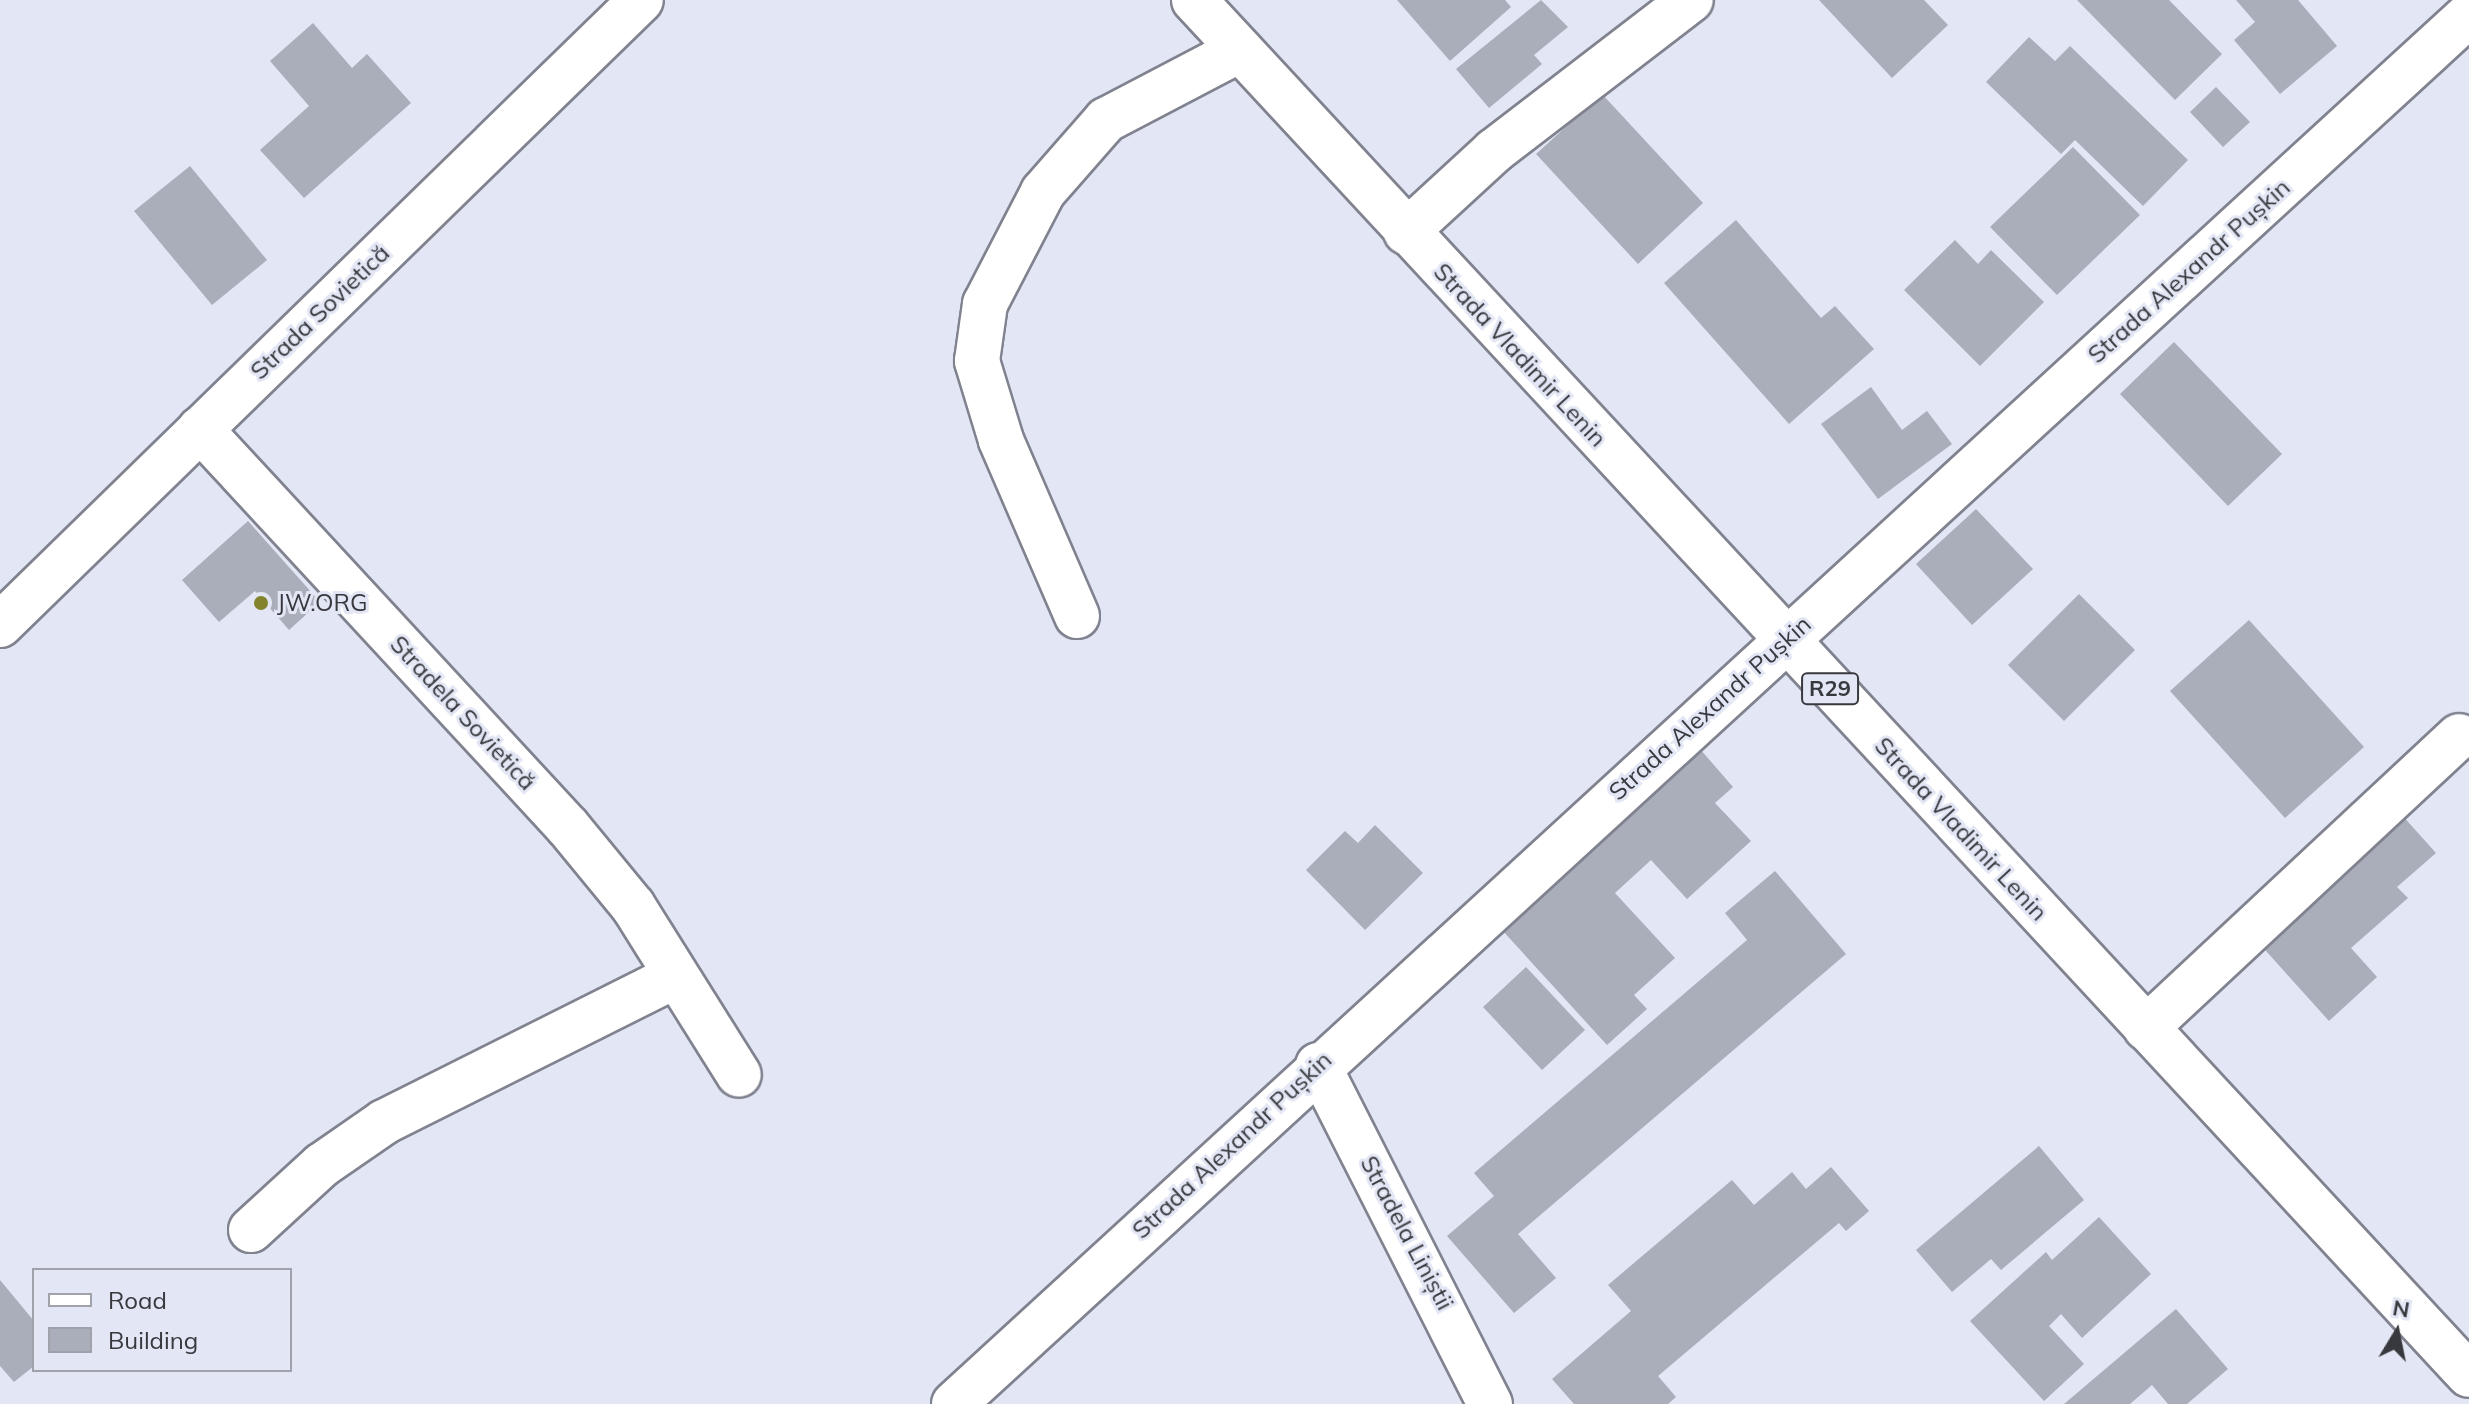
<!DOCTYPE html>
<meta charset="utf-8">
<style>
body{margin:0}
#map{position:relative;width:2469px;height:1404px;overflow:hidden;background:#e3e6f4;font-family:Mulish,sans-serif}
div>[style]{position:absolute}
.building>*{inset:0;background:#aaadba}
.roads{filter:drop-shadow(2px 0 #80838f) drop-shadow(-2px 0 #80838f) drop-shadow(0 2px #80838f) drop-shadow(0 -2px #80838f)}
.minor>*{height:44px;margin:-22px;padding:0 22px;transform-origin:22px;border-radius:22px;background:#fff}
.major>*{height:44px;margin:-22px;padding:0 22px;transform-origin:22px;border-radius:22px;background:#fff}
.dots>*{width:22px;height:22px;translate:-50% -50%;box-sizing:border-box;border:4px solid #e3e6f4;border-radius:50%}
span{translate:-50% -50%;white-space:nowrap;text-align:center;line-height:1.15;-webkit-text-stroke:6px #e3e6f4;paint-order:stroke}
.shield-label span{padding:2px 6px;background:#e3e6f4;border:2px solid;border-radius:6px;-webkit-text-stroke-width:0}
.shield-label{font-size:22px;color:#38393e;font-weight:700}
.street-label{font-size:24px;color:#38393e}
.poi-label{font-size:24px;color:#38393e}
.left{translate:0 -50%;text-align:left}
.legend{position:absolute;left:32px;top:1268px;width:260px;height:104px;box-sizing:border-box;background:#e3e6f4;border:2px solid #9fa1ab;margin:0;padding:10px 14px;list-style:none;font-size:24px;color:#38393e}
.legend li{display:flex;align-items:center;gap:16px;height:40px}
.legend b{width:40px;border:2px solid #9fa1ab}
.north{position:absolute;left:2357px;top:1292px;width:80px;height:80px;-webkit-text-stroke:6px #e3e6f4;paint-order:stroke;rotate:10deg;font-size:22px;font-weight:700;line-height:32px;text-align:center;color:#38393e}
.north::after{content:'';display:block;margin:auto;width:28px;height:36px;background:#38393e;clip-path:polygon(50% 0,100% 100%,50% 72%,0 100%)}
</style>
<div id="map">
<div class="building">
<i style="clip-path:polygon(1397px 0,1505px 0,1511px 7px,1450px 61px)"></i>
<i style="clip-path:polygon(1541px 0,1568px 27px,1534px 55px,1542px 64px,1489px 108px,1456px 69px)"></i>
<i style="clip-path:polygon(1819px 0,1924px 0,1948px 25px,1892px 78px)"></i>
<i style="clip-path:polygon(2077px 0,2169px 0,2222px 54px,2175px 100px)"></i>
<i style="clip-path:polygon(2236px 0,2298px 0,2337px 46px,2280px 94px,2234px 40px,2255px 22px)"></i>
<i style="clip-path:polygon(313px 23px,352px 68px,367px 54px,411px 103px,304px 198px,260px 150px,309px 106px,270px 61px)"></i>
<i style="clip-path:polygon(2029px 37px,2055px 61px,2070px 46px,2188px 160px,2143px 206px,2075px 140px,2061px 154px,1986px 82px)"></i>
<i style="clip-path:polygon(2216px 87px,2250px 122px,2223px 147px,2190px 112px)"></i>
<i style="clip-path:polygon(1602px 94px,1703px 203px,1638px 264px,1536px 154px)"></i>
<i style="clip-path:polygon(2073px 147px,2140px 215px,2057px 295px,1990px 227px)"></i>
<i style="clip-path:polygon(190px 166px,267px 260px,212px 305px,134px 211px)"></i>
<i style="clip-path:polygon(1736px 220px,1821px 318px,1835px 306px,1874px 349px,1789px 424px,1664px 283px)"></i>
<i style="clip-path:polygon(1955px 240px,1978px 264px,1991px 250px,2044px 302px,1980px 366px,1904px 290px)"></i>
<i style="clip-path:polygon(2174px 342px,2282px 454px,2228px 506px,2120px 394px)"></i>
<i style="clip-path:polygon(1871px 387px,1902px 430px,1927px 411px,1952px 444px,1878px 499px,1821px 424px)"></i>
<i style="clip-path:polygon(1976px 509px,2033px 569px,1972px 625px,1916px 564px)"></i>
<i style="clip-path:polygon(248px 521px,320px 602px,289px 630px,255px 591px,219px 622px,182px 580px)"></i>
<i style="clip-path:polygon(2079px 594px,2135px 650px,2064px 721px,2008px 665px)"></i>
<i style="clip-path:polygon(2249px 620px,2364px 747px,2285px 818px,2170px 691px)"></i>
<i style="clip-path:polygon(1700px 749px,1733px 787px,1715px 803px,1751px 841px,1687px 899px,1651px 860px,1615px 893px,1675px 958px,1634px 995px,1647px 1009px,1607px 1045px,1501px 929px)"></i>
<i style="clip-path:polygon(2401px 814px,2436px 853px,2397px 887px,2408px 898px,2351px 948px,2377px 977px,2329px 1021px,2258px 942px)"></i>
<i style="clip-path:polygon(1375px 825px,1423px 873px,1365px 930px,1306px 870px,1345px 831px,1358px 843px)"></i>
<i style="clip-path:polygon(1775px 871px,1846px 954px,1518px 1234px,1556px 1278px,1514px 1313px,1447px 1236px,1494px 1196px,1474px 1173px,1747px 940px,1725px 913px)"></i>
<i style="clip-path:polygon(1526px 967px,1585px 1030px,1542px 1070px,1483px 1007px)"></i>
<i style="clip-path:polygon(2039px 1146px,2084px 1200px,2001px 1270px,1991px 1259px,1952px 1292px,1916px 1250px)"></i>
<i style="clip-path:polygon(1831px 1167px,1869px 1211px,1846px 1231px,1839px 1223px,1658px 1376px,1676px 1397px,1668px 1404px,1574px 1404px,1552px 1379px,1631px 1311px,1608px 1285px,1732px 1180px,1754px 1205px,1792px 1172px,1806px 1189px)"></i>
<i style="clip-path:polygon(2099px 1217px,2151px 1274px,2082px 1338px,2061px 1314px,2049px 1326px,2084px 1364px,2044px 1401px,1970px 1321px,2046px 1252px,2052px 1260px)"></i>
<i style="clip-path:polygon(0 1280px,34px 1321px,34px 1366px,14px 1382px,0 1366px)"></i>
<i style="clip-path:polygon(2176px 1309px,2228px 1369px,2187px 1404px,2168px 1404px,2152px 1385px,2130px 1404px,2064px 1404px)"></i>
</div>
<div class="roads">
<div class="minor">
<i style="left:1406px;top:232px;width:120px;rotate:-42.6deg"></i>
<i style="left:1494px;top:151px;width:248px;rotate:-37.5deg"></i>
<i style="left:200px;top:429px;width:542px;rotate:47.24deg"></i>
<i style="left:568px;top:827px;width:102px;rotate:50.6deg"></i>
<i style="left:633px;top:906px;width:199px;rotate:57.9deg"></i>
<i style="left:1077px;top:616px;width:192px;rotate:-113.4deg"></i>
<i style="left:1001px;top:440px;width:83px;rotate:-106.9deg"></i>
<i style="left:977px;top:361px;width:58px;rotate:-82deg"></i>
<i style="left:985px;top:304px;width:126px;rotate:-62.6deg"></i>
<i style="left:1043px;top:192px;width:96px;rotate:-48.8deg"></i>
<i style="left:1106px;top:120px;width:151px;rotate:-27.6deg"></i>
<i style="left:0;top:625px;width:895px;rotate:-44.28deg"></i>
<i style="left:2146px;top:1028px;width:428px;rotate:-43deg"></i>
<i style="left:1318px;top:1065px;width:380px;rotate:63.1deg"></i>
<i style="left:251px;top:1230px;width:96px;rotate:-42.5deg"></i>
<i style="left:322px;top:1165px;width:75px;rotate:-34.7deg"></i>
<i style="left:384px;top:1122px;width:326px;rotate:-26.6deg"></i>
<i style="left:954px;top:1404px;width:2055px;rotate:-42.52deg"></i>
</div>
<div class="major">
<i style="left:1194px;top:0;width:1875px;rotate:47.16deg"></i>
</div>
</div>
<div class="dots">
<i style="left:261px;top:603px;background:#82832c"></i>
</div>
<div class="shield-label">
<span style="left:1830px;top:689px">R29</span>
</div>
<div class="street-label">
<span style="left:2189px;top:271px;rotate:-42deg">Strada Alexandr Pușkin</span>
<span style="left:320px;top:312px;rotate:-44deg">Strada Sovietică</span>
<span style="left:1520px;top:355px;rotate:47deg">Strada Vladimir Lenin</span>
<span style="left:1710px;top:708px;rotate:-42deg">Strada Alexandr Pușkin</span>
<span style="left:463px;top:713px;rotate:47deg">Stradela Sovietică</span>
<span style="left:1961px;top:829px;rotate:47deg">Strada Vladimir Lenin</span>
<span style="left:1232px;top:1145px;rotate:-43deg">Strada Alexandr Pușkin</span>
<span style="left:1407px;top:1233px;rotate:62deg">Stradela Liniștii</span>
</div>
<div class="poi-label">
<span class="left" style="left:277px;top:603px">JW.ORG</span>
</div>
<ul class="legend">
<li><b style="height:10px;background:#fff"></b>Road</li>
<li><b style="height:22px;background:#aaadba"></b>Building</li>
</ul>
<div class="north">N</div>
</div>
